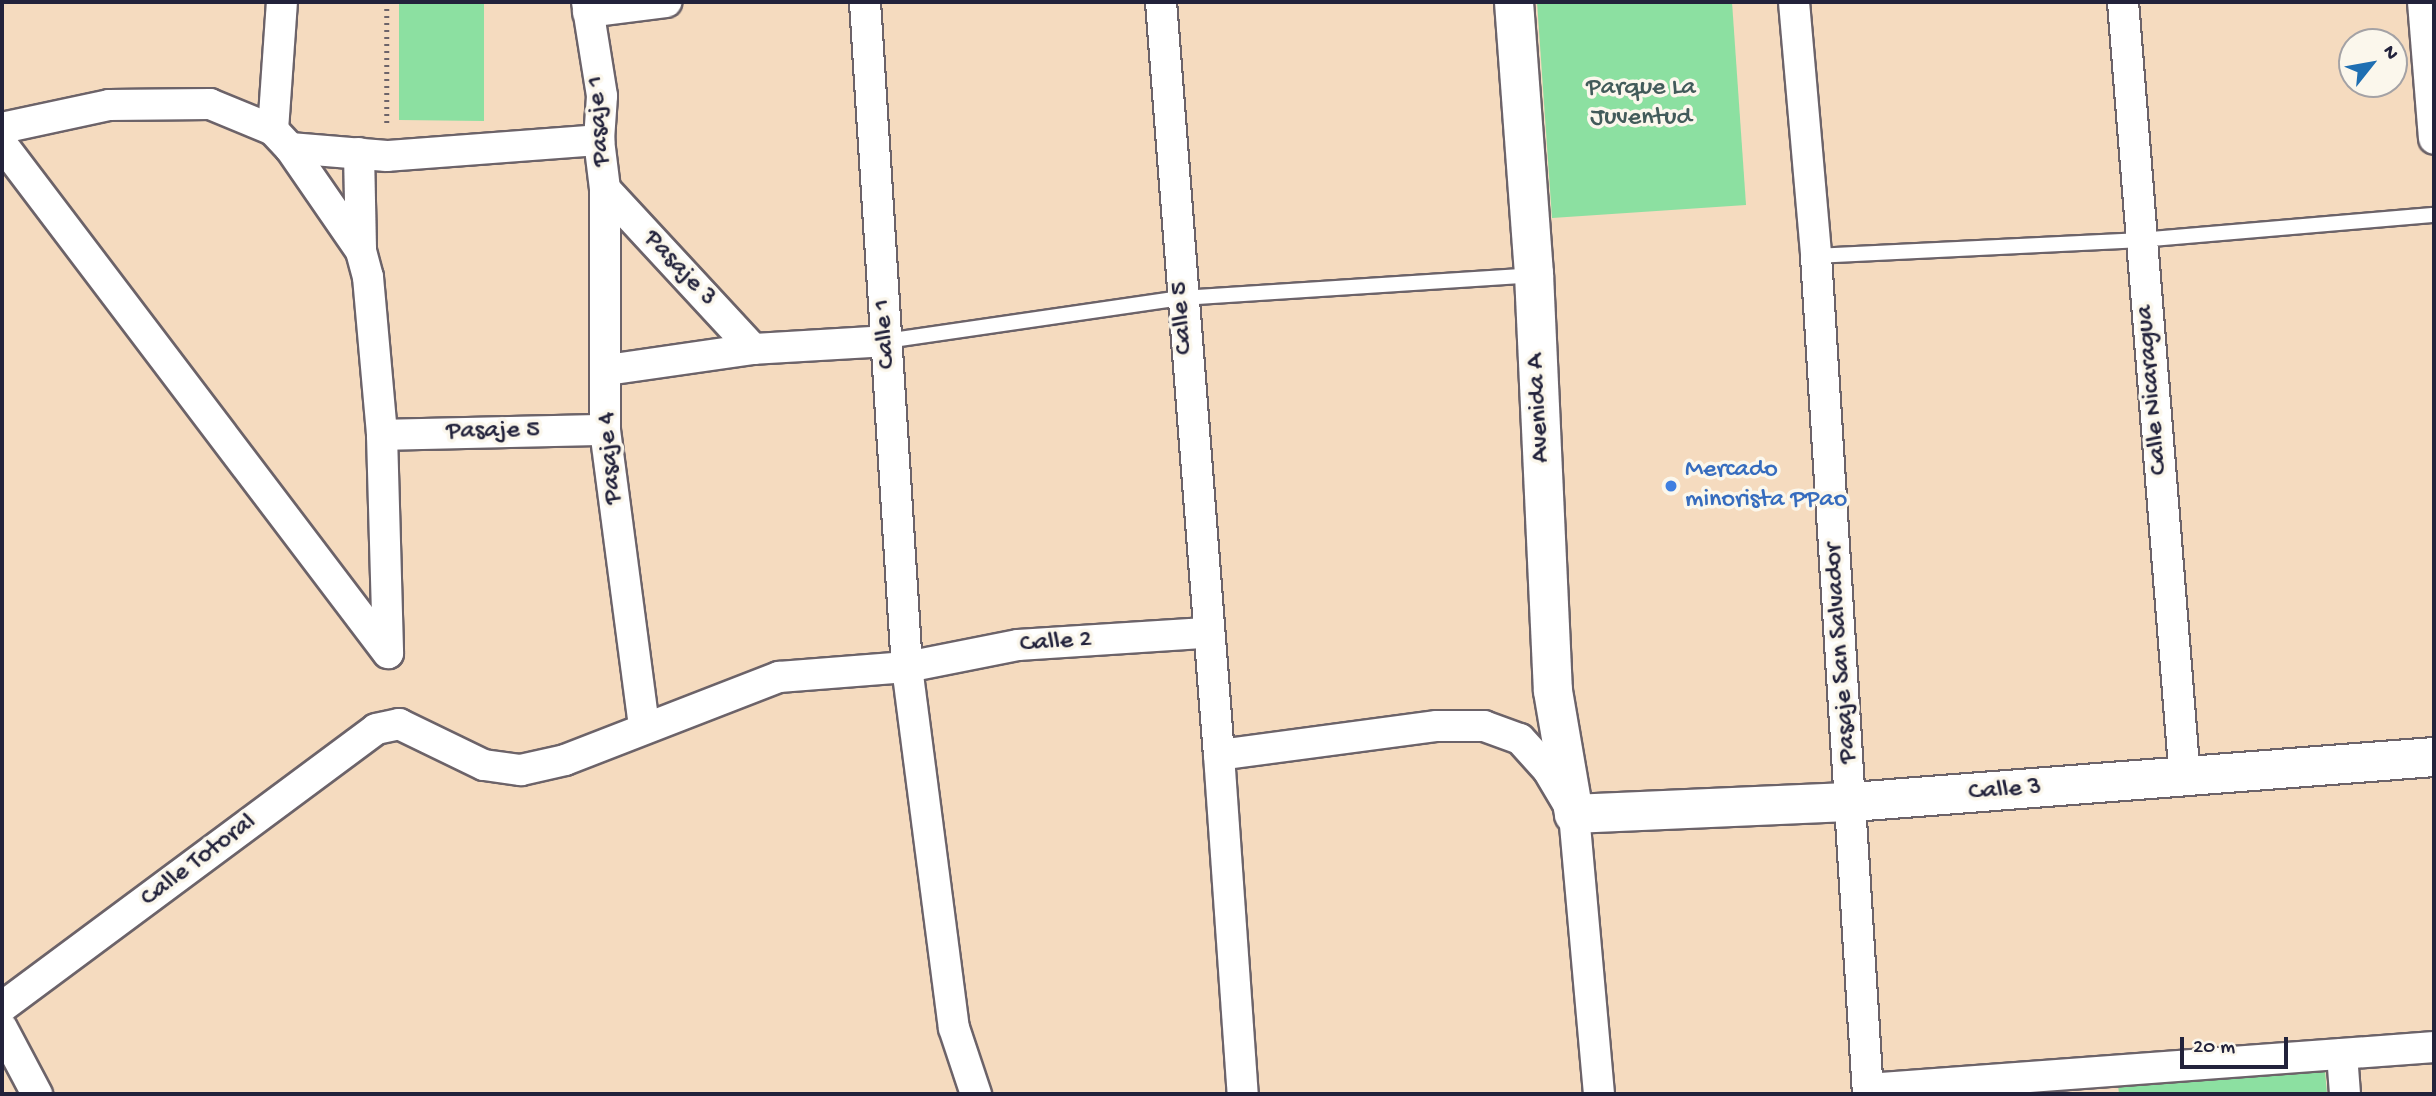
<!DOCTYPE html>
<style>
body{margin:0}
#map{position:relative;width:2436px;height:1096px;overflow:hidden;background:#f5dbbf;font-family:"Gochi Hand",sans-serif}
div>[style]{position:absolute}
.green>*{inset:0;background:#8ce0a1}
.path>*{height:4.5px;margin-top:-2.25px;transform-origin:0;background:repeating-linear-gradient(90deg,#6c6369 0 2px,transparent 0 7px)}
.roads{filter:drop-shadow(2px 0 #6c6369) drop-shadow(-2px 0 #6c6369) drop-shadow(0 2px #6c6369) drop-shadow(0 -2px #6c6369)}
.lane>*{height:14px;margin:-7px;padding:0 7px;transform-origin:7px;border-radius:7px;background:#fff}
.street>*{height:30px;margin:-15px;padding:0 15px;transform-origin:15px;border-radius:15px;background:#fff}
.secondary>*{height:38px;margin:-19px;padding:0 19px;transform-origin:19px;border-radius:19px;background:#fff}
.dots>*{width:19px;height:19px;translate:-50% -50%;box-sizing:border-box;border:4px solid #fbf7ec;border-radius:50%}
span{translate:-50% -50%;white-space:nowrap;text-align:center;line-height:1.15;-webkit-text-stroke:7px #fbf7ec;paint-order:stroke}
.park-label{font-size:26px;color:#425b5a}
.street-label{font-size:26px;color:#22223b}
.shop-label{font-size:26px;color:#366cbe}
.left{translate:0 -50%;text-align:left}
.frame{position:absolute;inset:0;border:4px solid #22223b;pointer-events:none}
.north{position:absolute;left:2338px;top:28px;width:70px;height:70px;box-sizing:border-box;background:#fbf7ec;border:2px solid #a4a2a5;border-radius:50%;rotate:59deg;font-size:19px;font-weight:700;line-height:28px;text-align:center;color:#22223b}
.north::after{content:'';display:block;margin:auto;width:24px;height:32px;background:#1f6fb2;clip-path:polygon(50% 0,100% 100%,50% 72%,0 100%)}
.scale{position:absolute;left:2180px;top:1037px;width:108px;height:32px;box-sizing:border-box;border:4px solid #22223b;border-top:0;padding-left:9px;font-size:21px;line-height:24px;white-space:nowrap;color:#22223b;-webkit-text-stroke:5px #fbf7ec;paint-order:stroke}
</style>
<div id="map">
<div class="green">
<i style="clip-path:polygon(399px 2px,484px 2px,484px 121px,399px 120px)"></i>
<i style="clip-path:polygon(1537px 2px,1732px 2px,1746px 205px,1552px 218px)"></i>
<i style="clip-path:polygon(2325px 1071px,2327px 1094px,2119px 1094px,2118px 1085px)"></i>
</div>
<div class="path">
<i style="left:387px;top:2px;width:121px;rotate:90deg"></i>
</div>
<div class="roads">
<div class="lane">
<i style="left:1816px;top:256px;width:325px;rotate:-2.8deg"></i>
<i style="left:2141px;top:240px;width:294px;rotate:-4.9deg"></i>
<i style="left:886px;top:341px;width:298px;rotate:-8.3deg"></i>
<i style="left:1181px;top:298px;width:353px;rotate:-3.7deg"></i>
</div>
<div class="street">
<i style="left:587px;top:2px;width:95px;rotate:80.9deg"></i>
<i style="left:602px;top:96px;width:44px;rotate:93.9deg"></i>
<i style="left:599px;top:140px;width:49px;rotate:83deg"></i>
<i style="left:605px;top:189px;width:241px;rotate:90deg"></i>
<i style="left:605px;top:430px;width:299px;rotate:82.5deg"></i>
<i style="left:865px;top:2px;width:666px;rotate:86.39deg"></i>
<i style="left:907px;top:667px;width:364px;rotate:82.6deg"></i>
<i style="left:954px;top:1028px;width:70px;rotate:71.6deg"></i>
<i style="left:1161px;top:2px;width:755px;rotate:85.6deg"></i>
<i style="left:1219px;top:755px;width:220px;rotate:-7.6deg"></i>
<i style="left:1437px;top:726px;width:47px"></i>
<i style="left:1484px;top:726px;width:38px;rotate:20deg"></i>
<i style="left:1520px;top:739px;width:42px;rotate:47.9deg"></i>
<i style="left:1548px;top:770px;width:51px;rotate:59.4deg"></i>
<i style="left:1574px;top:814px;width:281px;rotate:84.9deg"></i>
<i style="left:1794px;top:2px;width:255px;rotate:85deg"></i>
<i style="left:1816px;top:256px;width:840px;rotate:86.45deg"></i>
<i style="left:2123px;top:2px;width:779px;rotate:85.44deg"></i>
<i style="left:2423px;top:2px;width:137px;rotate:85.4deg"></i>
<i style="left:588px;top:12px;width:79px;rotate:-7.3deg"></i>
<i style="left:2px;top:128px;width:109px;rotate:-12.1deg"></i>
<i style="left:109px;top:105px;width:101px;rotate:-0.6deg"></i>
<i style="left:210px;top:104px;width:68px;rotate:22.4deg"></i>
<i style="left:273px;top:130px;width:25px;rotate:47deg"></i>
<i style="left:290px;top:148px;width:125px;rotate:55.4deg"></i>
<i style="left:361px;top:251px;width:27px;rotate:75deg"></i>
<i style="left:368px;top:277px;width:159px;rotate:84.9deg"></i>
<i style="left:382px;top:435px;width:218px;rotate:88.4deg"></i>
<i style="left:273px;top:130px;width:128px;rotate:-86deg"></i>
<i style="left:2px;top:144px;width:639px;rotate:52.83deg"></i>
<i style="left:290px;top:148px;width:97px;rotate:4.7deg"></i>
<i style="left:387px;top:156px;width:213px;rotate:-4.3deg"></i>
<i style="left:359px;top:153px;width:98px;rotate:88.8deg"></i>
<i style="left:605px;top:189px;width:218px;rotate:47.2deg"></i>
<i style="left:607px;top:370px;width:148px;rotate:-8.2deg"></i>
<i style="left:753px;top:349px;width:133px;rotate:-3.4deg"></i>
<i style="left:382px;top:435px;width:223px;rotate:-1.3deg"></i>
<i style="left:1219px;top:755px;width:340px;rotate:86deg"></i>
<i style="left:2px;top:1007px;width:466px;rotate:-36.6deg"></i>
<i style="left:376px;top:729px;width:24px;rotate:-12deg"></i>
<i style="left:399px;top:724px;width:94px;rotate:25.8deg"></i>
<i style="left:484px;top:765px;width:37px;rotate:8deg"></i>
<i style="left:521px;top:770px;width:45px;rotate:-12.8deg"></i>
<i style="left:565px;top:760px;width:230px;rotate:-21.2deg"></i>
<i style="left:779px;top:677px;width:128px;rotate:-4.5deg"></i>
<i style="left:907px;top:667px;width:113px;rotate:-11.2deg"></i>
<i style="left:1018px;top:645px;width:188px;rotate:-3.7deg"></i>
<i style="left:2px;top:1028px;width:75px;rotate:62.1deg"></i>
<i style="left:2342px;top:1054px;width:40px;rotate:85.7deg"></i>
<i style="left:1868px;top:1089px;width:568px;rotate:-4.24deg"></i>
</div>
<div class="secondary">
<i style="left:1514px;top:2px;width:273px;rotate:85.8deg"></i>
<i style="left:1534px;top:274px;width:417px;rotate:87.4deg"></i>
<i style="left:1553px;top:691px;width:125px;rotate:80.3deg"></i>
<i style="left:1574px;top:814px;width:278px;rotate:-2.5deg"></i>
<i style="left:1852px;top:802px;width:584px;rotate:-4.42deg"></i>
</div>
</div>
<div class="dots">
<i style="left:1671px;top:486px;background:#3f7fe0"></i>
</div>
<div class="park-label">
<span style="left:1641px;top:104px">Parque La<br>Juventud</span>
</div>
<div class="street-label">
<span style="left:600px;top:121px;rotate:-94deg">Pasaje 1</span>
<span style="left:679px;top:269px;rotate:47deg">Pasaje 3</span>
<span style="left:1183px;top:318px;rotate:-94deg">Calle 5</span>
<span style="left:886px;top:334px;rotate:-94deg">Calle 1</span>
<span style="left:2153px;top:390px;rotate:-95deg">Calle Nicaragua</span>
<span style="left:1540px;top:408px;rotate:-93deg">Avenida A</span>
<span style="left:493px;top:432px;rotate:-1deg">Pasaje 5</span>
<span style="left:611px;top:458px;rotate:-95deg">Pasaje 4</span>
<span style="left:1056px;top:643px;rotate:-4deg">Calle 2</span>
<span style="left:1842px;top:653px;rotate:-94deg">Pasaje San Salvador</span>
<span style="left:2005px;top:791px;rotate:-4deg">Calle 3</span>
<span style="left:199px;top:861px;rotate:-37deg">Calle Totoral</span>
</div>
<div class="shop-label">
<span class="left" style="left:1685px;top:486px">Mercado<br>minorista PPao</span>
</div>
<div class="frame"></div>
<div class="north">N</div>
<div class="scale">20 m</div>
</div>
